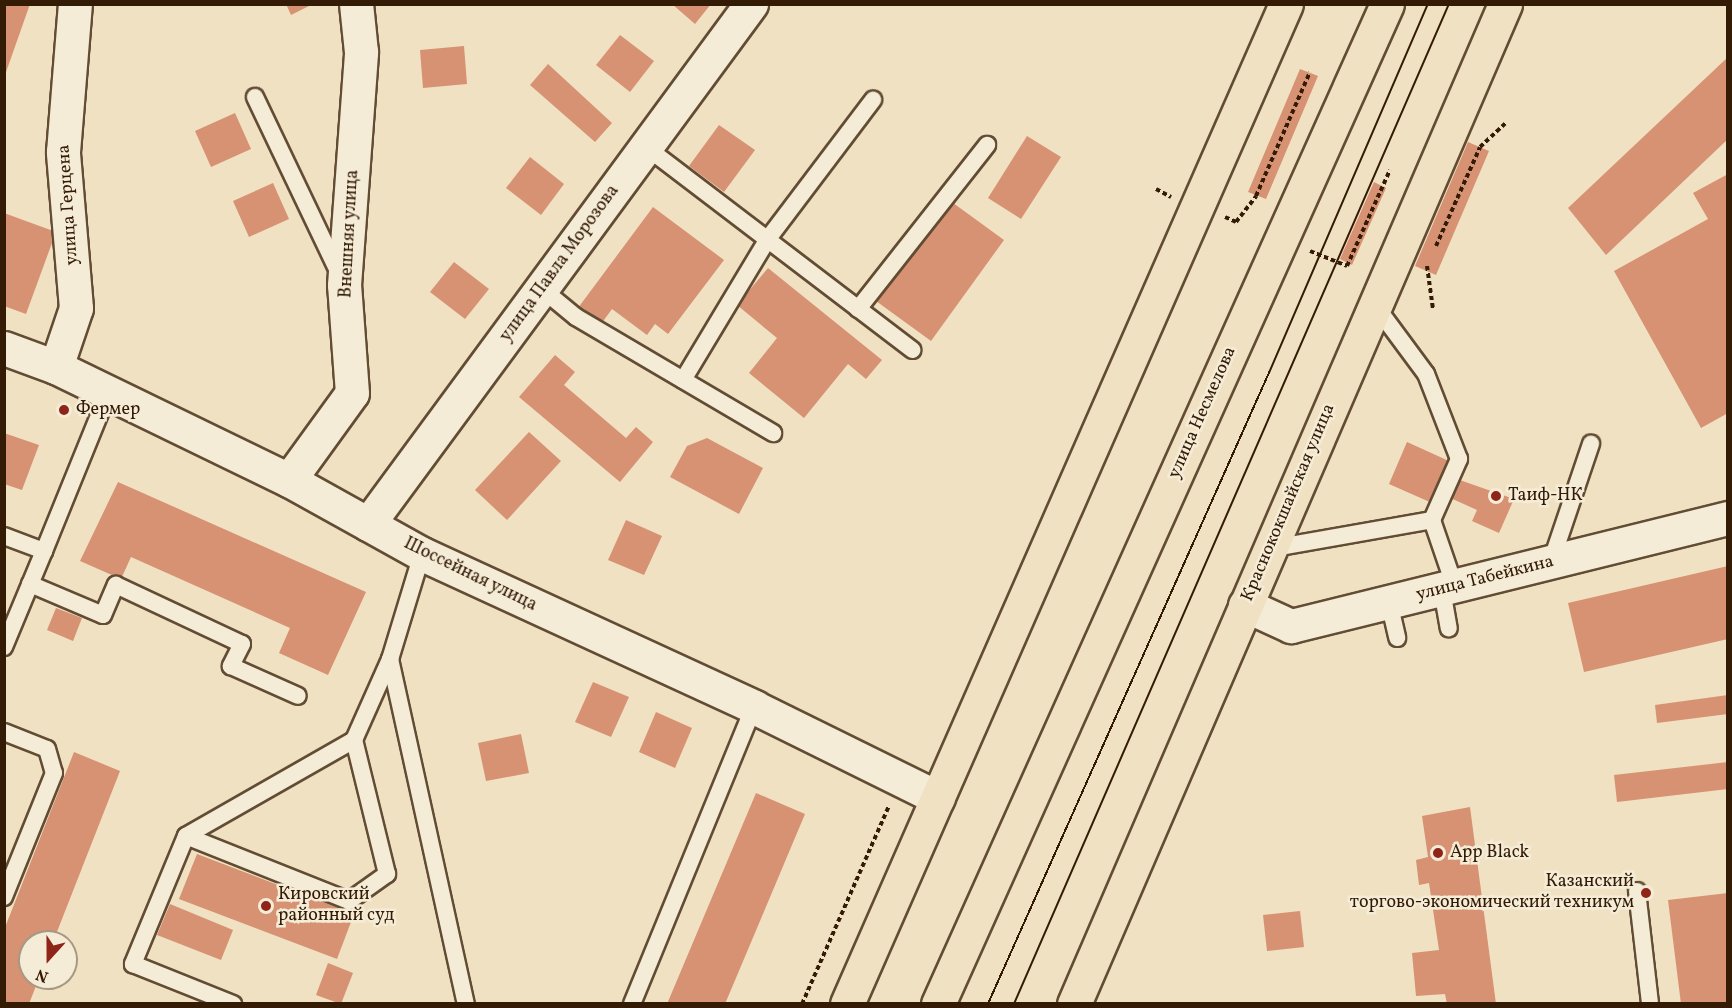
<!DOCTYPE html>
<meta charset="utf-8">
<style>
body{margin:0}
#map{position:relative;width:1732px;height:1008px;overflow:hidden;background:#f0e1c2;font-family:Vollkorn,serif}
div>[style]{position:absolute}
.building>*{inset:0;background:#d69272}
.path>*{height:4px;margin-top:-2px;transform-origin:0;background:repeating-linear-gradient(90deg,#331b05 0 4.5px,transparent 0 7.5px)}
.roads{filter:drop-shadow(2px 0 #624c34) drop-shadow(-2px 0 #624c34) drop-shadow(0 2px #624c34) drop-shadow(0 -2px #624c34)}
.service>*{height:16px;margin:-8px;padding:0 8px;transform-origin:8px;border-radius:8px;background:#f5ecd7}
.minor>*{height:33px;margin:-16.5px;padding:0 16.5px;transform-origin:16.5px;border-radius:16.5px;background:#f5ecd7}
.tertiary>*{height:33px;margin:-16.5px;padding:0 16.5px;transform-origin:16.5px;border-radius:16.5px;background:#f5ecd7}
.primary>*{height:33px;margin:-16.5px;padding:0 16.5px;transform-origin:16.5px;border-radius:16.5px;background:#f0e1c2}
.tram>*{height:1.5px;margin:-0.75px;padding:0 0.75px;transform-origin:0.75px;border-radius:0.75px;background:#331b05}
.dots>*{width:16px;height:16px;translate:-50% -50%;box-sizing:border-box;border:3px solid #f5ecd7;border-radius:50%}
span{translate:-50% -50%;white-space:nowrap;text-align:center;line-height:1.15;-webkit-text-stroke:5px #f5ecd7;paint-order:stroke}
.street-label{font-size:18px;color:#331b05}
.poi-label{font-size:18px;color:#331b05}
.left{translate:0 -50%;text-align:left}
.right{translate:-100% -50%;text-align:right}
.frame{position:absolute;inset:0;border:6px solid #331b05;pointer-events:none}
.north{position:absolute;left:18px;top:930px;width:60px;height:60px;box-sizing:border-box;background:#f5ecd7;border:2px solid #a79883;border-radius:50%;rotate:201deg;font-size:16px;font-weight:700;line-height:24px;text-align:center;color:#331b05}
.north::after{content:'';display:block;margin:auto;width:21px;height:27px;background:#8f2418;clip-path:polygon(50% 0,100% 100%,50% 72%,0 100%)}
</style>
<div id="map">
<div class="building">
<i style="clip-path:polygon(4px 4px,30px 4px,5px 75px,4px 75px)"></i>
<i style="clip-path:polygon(286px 4px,313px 4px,291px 15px)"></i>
<i style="clip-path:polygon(672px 4px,711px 4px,695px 24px)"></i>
<i style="clip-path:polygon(620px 35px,654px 61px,630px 92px,596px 65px)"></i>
<i style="clip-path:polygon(464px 46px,467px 84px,423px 88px,420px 50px)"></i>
<i style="clip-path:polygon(1728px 57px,1728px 139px,1606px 255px,1568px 208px)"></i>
<i style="clip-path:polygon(548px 64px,612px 123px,595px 142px,530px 85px)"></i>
<i style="clip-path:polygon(1300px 69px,1318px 76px,1266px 199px,1248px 192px)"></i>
<i style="clip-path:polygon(235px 113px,251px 149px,211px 167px,195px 131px)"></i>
<i style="clip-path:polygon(719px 125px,755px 150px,724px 192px,689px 166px)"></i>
<i style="clip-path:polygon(1027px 136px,1061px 157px,1021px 219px,988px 198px)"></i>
<i style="clip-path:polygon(1468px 142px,1489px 151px,1436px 275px,1415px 266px)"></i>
<i style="clip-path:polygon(530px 157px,564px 184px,541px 215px,506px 188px)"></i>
<i style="clip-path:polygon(1728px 174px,1728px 413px,1701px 428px,1614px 271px,1708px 219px,1693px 193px)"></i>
<i style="clip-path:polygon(1374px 182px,1386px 188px,1352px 265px,1340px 259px)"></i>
<i style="clip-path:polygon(273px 183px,289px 219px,249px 237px,233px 201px)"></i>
<i style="clip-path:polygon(949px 200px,1004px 240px,931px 341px,876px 301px)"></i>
<i style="clip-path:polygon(653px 207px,724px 260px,668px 334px,655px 324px,647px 335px,612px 309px,601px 324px,578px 308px)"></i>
<i style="clip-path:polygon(4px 213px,56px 232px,26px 314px,4px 306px)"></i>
<i style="clip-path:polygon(454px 262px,489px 289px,465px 319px,430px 292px)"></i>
<i style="clip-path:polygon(768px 268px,882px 360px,866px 379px,848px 364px,804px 418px,749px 373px,777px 338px,737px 305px)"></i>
<i style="clip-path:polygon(555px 355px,575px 372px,564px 385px,626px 438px,636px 427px,653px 442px,620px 482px,519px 397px)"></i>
<i style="clip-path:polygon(529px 432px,561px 461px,507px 520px,475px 490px)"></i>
<i style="clip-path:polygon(4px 433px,39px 445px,22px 490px,4px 484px)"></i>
<i style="clip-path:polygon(707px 438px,763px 468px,739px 514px,670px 477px,687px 446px)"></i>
<i style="clip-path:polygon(1407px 442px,1460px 466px,1454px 478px,1514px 499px,1499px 533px,1472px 521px,1477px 510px,1446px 496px,1441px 507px,1389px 484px)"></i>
<i style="clip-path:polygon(118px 482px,366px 592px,328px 675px,279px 653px,290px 628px,131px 557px,121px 579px,80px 561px)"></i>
<i style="clip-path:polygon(626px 520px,662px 536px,644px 575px,608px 560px)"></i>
<i style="clip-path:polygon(1728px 566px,1728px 639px,1584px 672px,1568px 603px)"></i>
<i style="clip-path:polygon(56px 608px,82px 618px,73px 641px,47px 630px)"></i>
<i style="clip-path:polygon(593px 682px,629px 697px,611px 737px,575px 722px)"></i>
<i style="clip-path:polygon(1728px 695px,1728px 714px,1657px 723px,1655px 705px)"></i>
<i style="clip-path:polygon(656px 712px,692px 728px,675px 768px,639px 752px)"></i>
<i style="clip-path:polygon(521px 734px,529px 773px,486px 781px,478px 743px)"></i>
<i style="clip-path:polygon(74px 752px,120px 771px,53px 942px,30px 942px,30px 978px,39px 978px,29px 1004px,4px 1004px,4px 930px)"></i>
<i style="clip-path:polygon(1728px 762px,1728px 789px,1617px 802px,1614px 775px)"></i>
<i style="clip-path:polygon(756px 793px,805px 814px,725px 1004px,667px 1004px)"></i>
<i style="clip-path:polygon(1470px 807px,1496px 1004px,1447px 1004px,1445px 994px,1416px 996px,1412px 953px,1439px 950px,1429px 883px,1419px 885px,1416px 860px,1428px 857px,1422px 816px)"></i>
<i style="clip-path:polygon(197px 854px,354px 914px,337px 959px,179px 899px)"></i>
<i style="clip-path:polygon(1728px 893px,1728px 1004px,1681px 1004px,1668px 900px)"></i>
<i style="clip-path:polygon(170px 904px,233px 930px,221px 960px,157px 935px)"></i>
<i style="clip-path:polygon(1300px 911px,1304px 947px,1267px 951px,1263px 915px)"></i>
<i style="clip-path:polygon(328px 963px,353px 973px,341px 1004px,316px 995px)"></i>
</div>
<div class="path">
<i style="left:1156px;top:189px;width:17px;rotate:28deg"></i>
<i style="left:1225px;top:217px;width:12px;rotate:24deg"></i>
<i style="left:1236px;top:222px;width:33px;rotate:-52deg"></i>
<i style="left:1256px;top:196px;width:135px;rotate:-66.5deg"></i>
<i style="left:1436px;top:246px;width:108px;rotate:-66deg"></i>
<i style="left:1480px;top:147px;width:35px;rotate:-43deg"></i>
<i style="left:1310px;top:251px;width:40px;rotate:22deg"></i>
<i style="left:1347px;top:266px;width:105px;rotate:-65.9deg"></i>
<i style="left:1427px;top:266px;width:43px;rotate:82.1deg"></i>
<i style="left:802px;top:1004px;width:216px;rotate:-66.3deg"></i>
</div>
<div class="roads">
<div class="service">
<i style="left:255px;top:97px;width:195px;rotate:64.5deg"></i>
<i style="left:646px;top:147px;width:335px;rotate:37.3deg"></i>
<i style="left:542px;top:289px;width:44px;rotate:39.5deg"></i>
<i style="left:576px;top:317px;width:229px;rotate:30.5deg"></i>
<i style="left:858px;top:309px;width:209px;rotate:-51.8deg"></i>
<i style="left:683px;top:380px;width:163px;rotate:-59deg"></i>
<i style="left:767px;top:240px;width:176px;rotate:-52.9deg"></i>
<i style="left:1432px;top:520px;width:71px;rotate:71.1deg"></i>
<i style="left:4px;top:536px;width:43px;rotate:20.6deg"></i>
<i style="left:44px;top:551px;width:170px;rotate:-67.9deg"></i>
<i style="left:1268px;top:549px;width:167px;rotate:-10deg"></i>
<i style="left:1432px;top:520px;width:67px;rotate:-66.1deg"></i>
<i style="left:1459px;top:459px;width:91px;rotate:-111.2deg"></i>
<i style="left:1426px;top:374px;width:86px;rotate:-126.5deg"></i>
<i style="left:422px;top:554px;width:110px;rotate:106.9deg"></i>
<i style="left:390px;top:659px;width:353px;rotate:77.6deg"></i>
<i style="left:1551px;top:562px;width:125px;rotate:-71.3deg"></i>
<i style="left:30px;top:584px;width:79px;rotate:23deg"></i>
<i style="left:103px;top:615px;width:33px;rotate:-67deg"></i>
<i style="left:116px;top:585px;width:139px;rotate:25.1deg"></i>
<i style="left:242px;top:644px;width:25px;rotate:117deg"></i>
<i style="left:231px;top:666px;width:73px;rotate:24.1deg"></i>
<i style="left:1442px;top:590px;width:39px;rotate:80deg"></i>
<i style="left:1389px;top:602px;width:37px;rotate:77deg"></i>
<i style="left:4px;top:647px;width:104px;rotate:-67.4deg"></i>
<i style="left:4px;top:732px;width:46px;rotate:21.6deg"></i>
<i style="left:47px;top:749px;width:25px;rotate:74deg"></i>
<i style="left:54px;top:773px;width:134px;rotate:112deg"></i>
<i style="left:354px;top:740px;width:89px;rotate:-66deg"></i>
<i style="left:186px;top:836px;width:175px;rotate:21.7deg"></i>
<i style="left:349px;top:901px;width:47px;rotate:-35.4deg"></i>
<i style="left:387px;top:874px;width:138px;rotate:-103.8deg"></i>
<i style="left:354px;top:740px;width:193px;rotate:150.3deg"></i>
<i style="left:186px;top:836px;width:139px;rotate:112.5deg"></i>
<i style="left:133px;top:964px;width:108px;rotate:21.8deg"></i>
<i style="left:1637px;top:891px;width:114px;rotate:83.4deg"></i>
<i style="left:632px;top:1004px;width:321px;rotate:-67.7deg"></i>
</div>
<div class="minor">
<i style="left:56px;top:367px;width:62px;rotate:-71.3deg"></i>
<i style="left:76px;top:308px;width:157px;rotate:-94.8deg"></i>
<i style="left:63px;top:152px;width:148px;rotate:-85.4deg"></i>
<i style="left:289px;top:480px;width:107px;rotate:-54.1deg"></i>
<i style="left:352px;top:393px;width:108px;rotate:-94.2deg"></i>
<i style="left:344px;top:285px;width:234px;rotate:-85.8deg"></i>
<i style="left:361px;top:52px;width:48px;rotate:-95.9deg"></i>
<i style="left:368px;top:524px;width:646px;rotate:-53.63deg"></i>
<i style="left:1245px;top:605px;width:51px;rotate:24.5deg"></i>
<i style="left:1291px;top:626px;width:450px;rotate:-13.9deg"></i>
</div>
<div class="tertiary">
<i style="left:4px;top:348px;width:55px;rotate:20.1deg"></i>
<i style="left:56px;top:367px;width:259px;rotate:25.9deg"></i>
<i style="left:289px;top:480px;width:152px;rotate:29.1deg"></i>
<i style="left:422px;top:554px;width:366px;rotate:24.7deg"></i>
<i style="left:754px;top:707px;width:205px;rotate:26.3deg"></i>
</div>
<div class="primary">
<i style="left:847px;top:1004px;width:1092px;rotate:-66.3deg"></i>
<i style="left:938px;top:1004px;width:1096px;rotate:-65.82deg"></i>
<i style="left:1074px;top:1004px;width:1089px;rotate:-66.68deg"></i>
</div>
</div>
<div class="tram">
<i style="left:988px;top:1004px;width:691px;rotate:-66deg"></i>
<i style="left:1269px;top:373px;width:402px;rotate:-66.7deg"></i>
<i style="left:1014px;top:1004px;width:1091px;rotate:-66.49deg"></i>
</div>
<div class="dots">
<i style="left:64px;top:410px;background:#8f2418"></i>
<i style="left:1496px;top:496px;background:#8f2418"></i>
<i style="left:1438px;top:853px;background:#8f2418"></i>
<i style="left:1646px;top:893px;background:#8f2418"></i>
<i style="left:266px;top:906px;background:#8f2418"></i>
</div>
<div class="street-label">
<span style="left:69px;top:205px;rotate:-94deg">улица Герцена</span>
<span style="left:350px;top:234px;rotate:-87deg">Внешняя улица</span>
<span style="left:560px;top:264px;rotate:-54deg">улица Павла Морозова</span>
<span style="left:1203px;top:413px;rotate:-66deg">улица Несмелова</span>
<span style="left:1289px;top:503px;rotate:-67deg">Краснококшайская улица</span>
<span style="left:470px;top:575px;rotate:26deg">Шоссейная улица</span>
<span style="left:1485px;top:579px;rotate:-14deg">улица Табейкина</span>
</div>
<div class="poi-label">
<span class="left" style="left:76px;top:410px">Фермер</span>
<span class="left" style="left:1508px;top:496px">Таиф-НК</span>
<span class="left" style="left:1450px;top:853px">App Black</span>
<span class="right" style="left:1634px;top:893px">Казанский<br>торгово-экономический техникум</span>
<span class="left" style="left:278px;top:906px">Кировский<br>районный суд</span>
</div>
<div class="frame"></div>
<div class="north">N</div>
</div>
